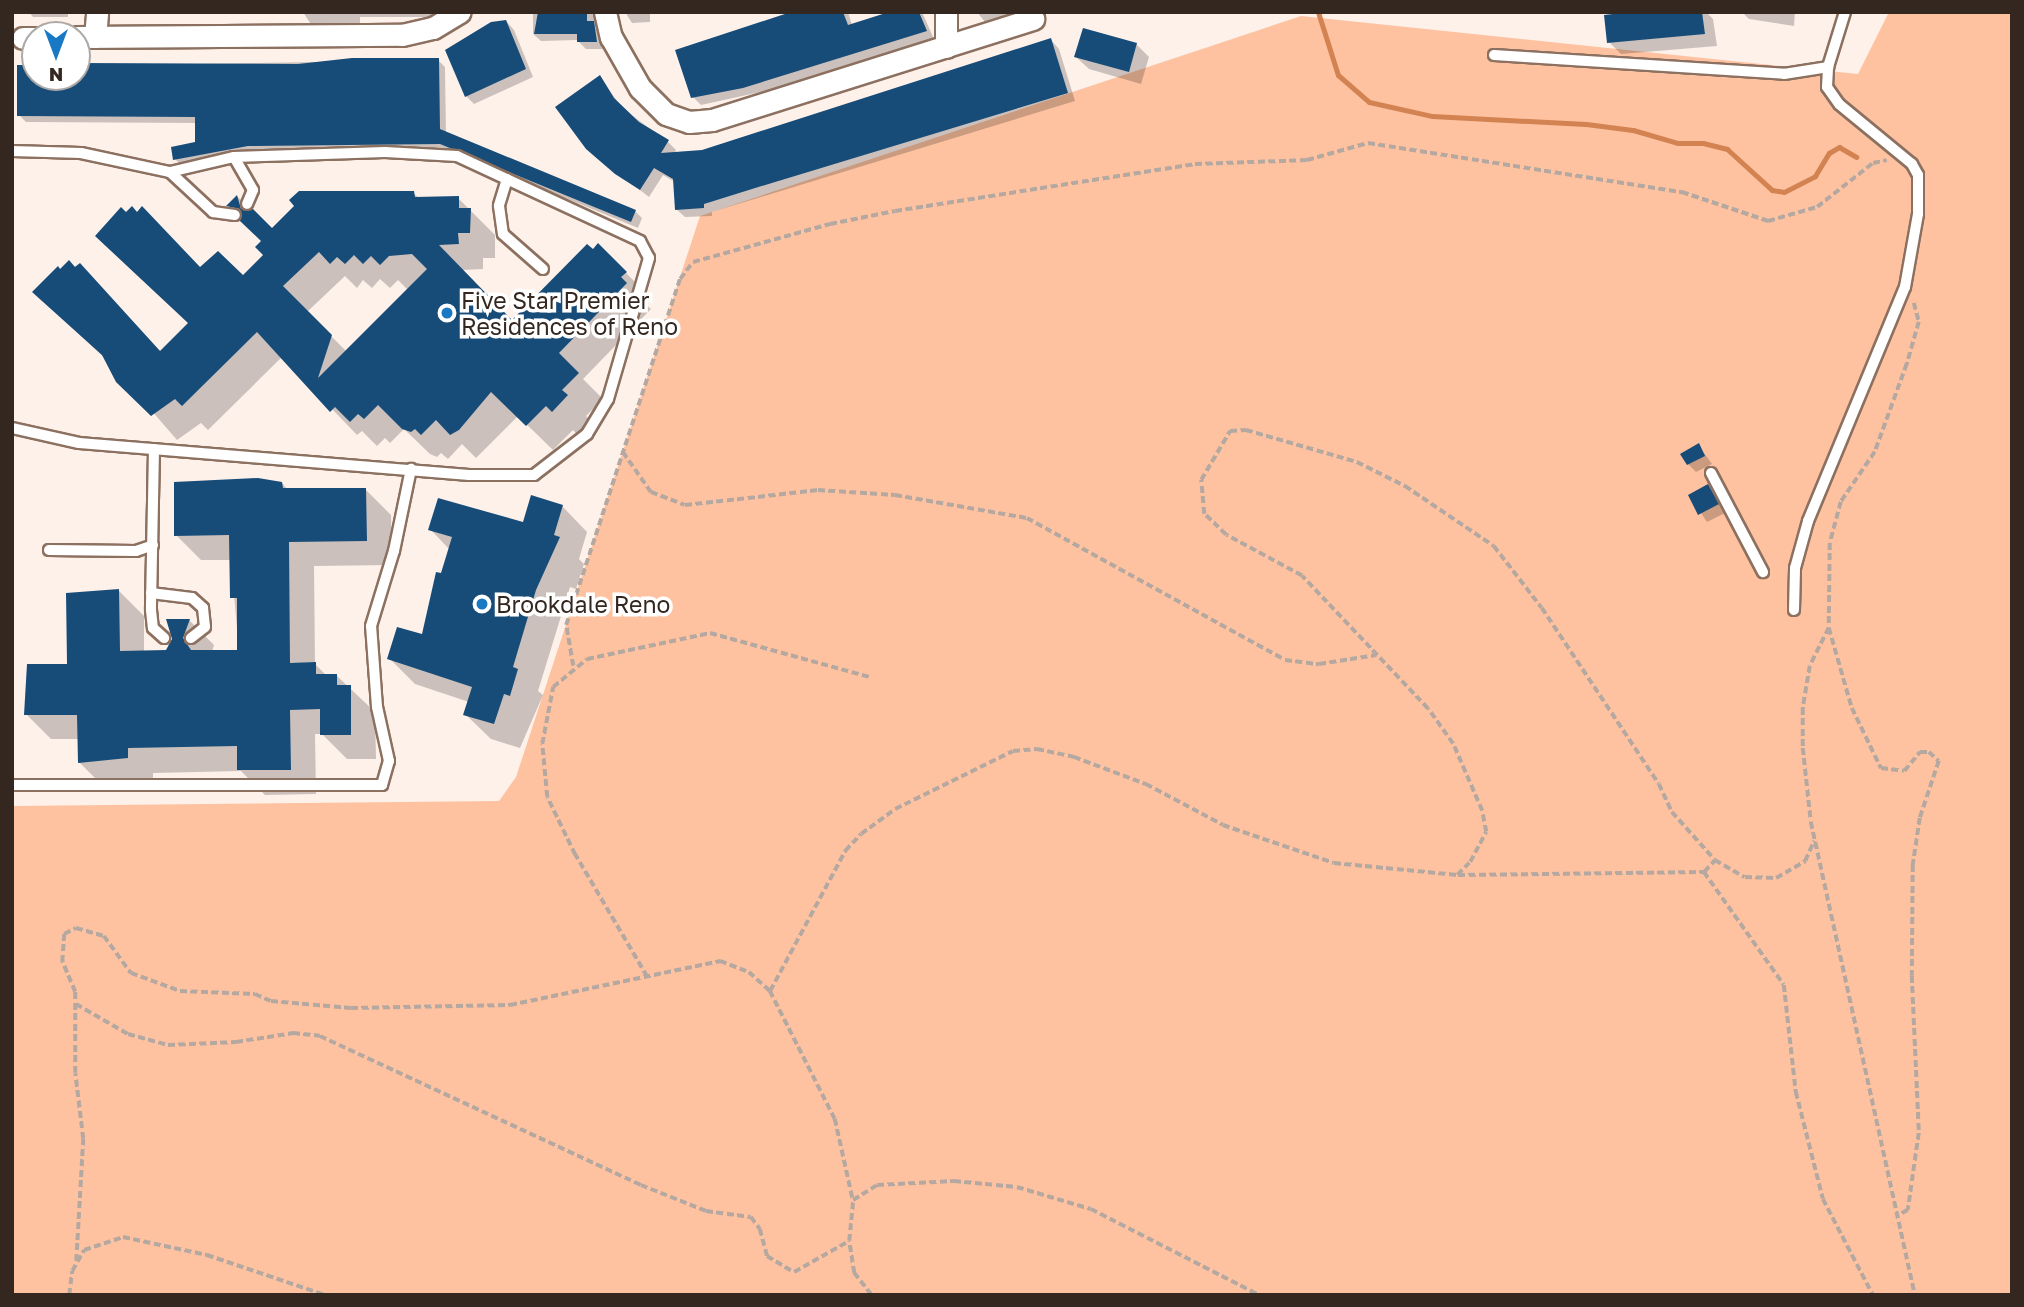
<!DOCTYPE html>
<style>
body{margin:0}
#map{position:relative;width:2024px;height:1307px;overflow:hidden;background:#fef1ea;font-family:"Golos Text",sans-serif}
div>[style]{position:absolute}
.green>*{inset:0;background:#fec2a0}
.shadow>*{inset:0;background:#0003}
.stream>*{height:5px;margin:-2.5px;padding:0 2.5px;transform-origin:2.5px;border-radius:2.5px;background:#d38352}
.building>*{inset:0;background:#174c79}
.path>*{height:3.5px;margin-top:-1.75px;transform-origin:0;background:repeating-linear-gradient(90deg,#b5a8a1 0 7px,transparent 0 10.5px)}
.roads{filter:drop-shadow(2px 0 #8c7060) drop-shadow(-2px 0 #8c7060) drop-shadow(0 2px #8c7060) drop-shadow(0 -2px #8c7060)}
.lane>*{height:10px;margin:-5px;padding:0 5px;transform-origin:5px;border-radius:5px;background:#fff}
.street>*{height:21px;margin:-10.5px;padding:0 10.5px;transform-origin:10.5px;border-radius:10.5px;background:#fff}
.dots>*{width:19px;height:19px;translate:-50% -50%;box-sizing:border-box;border:4px solid #fff;border-radius:50%}
span{translate:-50% -50%;white-space:nowrap;text-align:center;line-height:1.15;-webkit-text-stroke:7px #fff;paint-order:stroke}
.poi-label{font-size:23px;color:#332720}
.left{translate:0 -50%;text-align:left}
.frame{position:absolute;inset:0;border:14px solid #332720;pointer-events:none}
.north{position:absolute;left:21px;top:21px;width:70px;height:70px;box-sizing:border-box;background:#fff;border:2px solid #ada9a6;border-radius:50%;rotate:180deg;font-size:19px;font-weight:700;line-height:28px;text-align:center;color:#332720}
.north::after{content:'';display:block;margin:auto;width:24px;height:32px;background:#1878c4;clip-path:polygon(50% 0,100% 100%,50% 72%,0 100%)}
</style>
<div id="map">
<div class="green">
<i style="clip-path:polygon(1889px 12px,2012px 12px,2012px 1295px,12px 1295px,12px 806px,499px 801px,516px 777px,700px 216px,1301px 16px,1858px 74px)"></i>
</div>
<div class="shadow">
<i style="clip-path:polygon(29px 12px,68px 12px,68px 17px,33px 17px)"></i>
<i style="clip-path:polygon(303px 12px,431px 12px,432px 17px,360px 17px,360px 26px,312px 26px)"></i>
<i style="clip-path:polygon(533px 12px,599px 12px,603px 49px,586px 49px,577px 40px,541px 41px,533px 34px)"></i>
<i style="clip-path:polygon(625px 12px,687px 12px,650px 14px,650px 22px,632px 23px)"></i>
<i style="clip-path:polygon(798px 12px,848px 12px,852px 25px,894px 12px,922px 12px,934px 39px,765px 91px,701px 105px,693px 97px)"></i>
<i style="clip-path:polygon(977px 12px,1018px 12px,985px 22px)"></i>
<i style="clip-path:polygon(1646px 12px,1706px 12px,1713px 19px,1717px 46px,1621px 54px,1609px 42px)"></i>
<i style="clip-path:polygon(1742px 12px,1795px 12px,1794px 26px,1749px 19px)"></i>
<i style="clip-path:polygon(506px 21px,514px 30px,533px 77px,474px 104px,466px 96px)"></i>
<i style="clip-path:polygon(1051px 40px,1059px 49px,1075px 101px,761px 197px,712px 212px,712px 216px,685px 217px,676px 209px,675px 182px,663px 175px,649px 197px,597px 157px,600px 77px,622px 108px,668px 142px,676px 150px,674px 154px,703px 152px)"></i>
<i style="clip-path:polygon(1136px 44px,1149px 57px,1141px 84px,1089px 69px,1076px 57px)"></i>
<i style="clip-path:polygon(438px 60px,445px 67px,446px 134px,635px 211px,642px 218px,638px 228px,449px 150px,255px 152px,182px 166px,175px 159px,197px 143px,197px 123px,26px 122px,19px 115px,35px 67px,35px 77px,77px 77px,77px 66px)"></i>
<i style="clip-path:polygon(evenodd,413px 193px,419px 198px,458px 198px,495px 235px,495px 258px,483px 258px,483px 269px,462px 270px,513px 322px,626px 273px,651px 298px,645px 304px,651px 309px,583px 379px,603px 399px,586px 416px,592px 422px,578px 436px,573px 430px,553px 450px,518px 416px,476px 458px,462px 444px,448px 459px,441px 453px,437px 457px,430px 454px,404px 429px,390px 443px,385px 438px,377px 446px,362px 431px,357px 435px,282px 357px,208px 430px,201px 423px,177px 440px,111px 364px,34px 292px,60px 271px,80px 265px,161px 352px,190px 324px,200px 268px,243px 277px,265px 255px,263px 241px,229px 206px,238px 197px,272px 231px,413px 193px,345px 276px,357px 288px,363px 280px,372px 288px,380px 279px,390px 288px,398px 280px,408px 290px,347px 352px,307px 312px,345px 276px)"></i>
<i style="clip-path:polygon(1699px 446px,1712px 464px,1696px 472px,1688px 464px)"></i>
<i style="clip-path:polygon(282px 483px,288px 490px,366px 490px,391px 515px,392px 565px,314px 566px,315px 664px,326px 675px,336px 675px,375px 712px,376px 759px,347px 759px,322px 734px,315px 734px,316px 794px,265px 795px,241px 771px,153px 773px,153px 783px,105px 788px,79px 762px,79px 739px,51px 739px,26px 714px,69px 665px,119px 591px,144px 616px,144px 652px,167px 652px,189px 620px,214px 645px,212px 652px,239px 652px,231px 560px,201px 560px,176px 535px)"></i>
<i style="clip-path:polygon(1708px 486px,1725px 513px,1707px 522px,1690px 496px)"></i>
<i style="clip-path:polygon(562px 506px,587px 532px,579px 559px,584px 564px,576px 589px,570px 587px,538px 691px,543px 695px,520px 748px,491px 739px,465px 714px,469px 702px,415px 684px,389px 658px,423px 637px,450px 550px,430px 529px,524px 524px)"></i>
</div>
<div class="stream">
<i style="left:1318px;top:12px;width:66px;rotate:72.4deg"></i>
<i style="left:1338px;top:75px;width:41px;rotate:41.1deg"></i>
<i style="left:1369px;top:102px;width:65px;rotate:12.5deg"></i>
<i style="left:1432px;top:116px;width:154px;rotate:3deg"></i>
<i style="left:1586px;top:124px;width:47px;rotate:7.3deg"></i>
<i style="left:1633px;top:130px;width:47px;rotate:16.1deg"></i>
<i style="left:1678px;top:143px;width:25px"></i>
<i style="left:1703px;top:143px;width:25px;rotate:14deg"></i>
<i style="left:1727px;top:149px;width:61px;rotate:42.3deg"></i>
<i style="left:1772px;top:190px;width:12px;rotate:9deg"></i>
<i style="left:1784px;top:192px;width:35px;rotate:-27deg"></i>
<i style="left:1815px;top:176px;width:27px;rotate:-59deg"></i>
<i style="left:1829px;top:153px;width:12px;rotate:-31deg"></i>
<i style="left:1839px;top:147px;width:20px;rotate:30deg"></i>
</div>
<div class="building">
<i style="clip-path:polygon(538px 12px,587px 12px,587px 21px,594px 21px,597px 42px,577px 42px,577px 34px,534px 34px)"></i>
<i style="clip-path:polygon(791px 12px,843px 12px,848px 25px,889px 12px,919px 12px,927px 31px,743px 88px,691px 98px,675px 50px)"></i>
<i style="clip-path:polygon(1630px 12px,1702px 12px,1705px 34px,1607px 43px,1604px 15px)"></i>
<i style="clip-path:polygon(506px 20px,526px 69px,465px 97px,445px 50px,491px 22px)"></i>
<i style="clip-path:polygon(1083px 28px,1137px 43px,1129px 72px,1074px 57px)"></i>
<i style="clip-path:polygon(1051px 38px,1068px 93px,752px 189px,704px 204px,704px 208px,675px 210px,673px 179px,654px 168px,640px 190px,615px 174px,586px 149px,555px 107px,600px 75px,614px 98px,639px 122px,669px 140px,661px 153px,702px 150px)"></i>
<i style="clip-path:polygon(352px 58px,439px 58px,440px 129px,636px 210px,631px 222px,440px 144px,248px 146px,173px 160px,171px 147px,195px 142px,195px 117px,17px 116px,17px 65px,35px 65px,35px 77px,77px 77px,77px 63px,298px 64px)"></i>
<i style="clip-path:polygon(evenodd,299px 191px,414px 191px,415px 197px,459px 196px,459px 208px,471px 208px,470px 233px,458px 233px,459px 244px,439px 245px,512px 320px,587px 244px,593px 249px,598px 243px,627px 272px,621px 277px,627px 283px,559px 353px,579px 373px,562px 390px,568px 395px,552px 412px,546px 406px,526px 426px,491px 392px,459px 430px,450px 435px,436px 420px,421px 435px,415px 429px,411px 432px,402px 429px,378px 405px,364px 419px,358px 414px,350px 422px,335px 407px,330px 412px,257px 332px,182px 406px,175px 399px,151px 416px,116px 382px,102px 355px,32px 292px,58px 266px,60px 269px,69px 260px,75px 267px,80px 263px,160px 351px,188px 323px,95px 236px,121px 207px,126px 212px,132px 206px,137px 212px,142px 206px,200px 267px,218px 251px,243px 275px,263px 255px,255px 247px,261px 241px,240px 221px,240px 209px,226px 206px,237px 195px,241px 209px,253px 209px,272px 228px,294px 206px,289px 200px,299px 191px,319px 252px,330px 264px,337px 257px,345px 264px,354px 255px,363px 264px,371px 256px,380px 265px,389px 256px,412px 254px,427px 269px,318px 378px,332px 335px,283px 286px,319px 252px)"></i>
<i style="clip-path:polygon(1699px 443px,1705px 456px,1687px 465px,1680px 454px)"></i>
<i style="clip-path:polygon(258px 478px,282px 482px,283px 488px,366px 488px,367px 541px,289px 542px,290px 663px,316px 662px,316px 674px,337px 674px,337px 685px,351px 685px,351px 735px,320px 735px,320px 709px,290px 710px,291px 770px,237px 770px,237px 746px,128px 748px,128px 758px,78px 763px,77px 715px,24px 715px,27px 664px,67px 664px,66px 593px,119px 589px,120px 651px,166px 650px,172px 639px,166px 619px,190px 619px,183px 638px,191px 650px,237px 650px,237px 598px,230px 598px,229px 535px,174px 536px,174px 482px)"></i>
<i style="clip-path:polygon(1708px 484px,1719px 504px,1698px 515px,1688px 495px)"></i>
<i style="clip-path:polygon(531px 495px,563px 505px,554px 535px,560px 537px,536px 590px,513px 667px,518px 669px,510px 696px,504px 694px,494px 724px,463px 715px,472px 687px,387px 659px,397px 627px,422px 634px,436px 572px,441px 573px,452px 537px,428px 530px,438px 498px,523px 522px)"></i>
</div>
<div class="path">
<i style="left:1914px;top:303px;width:20px;rotate:75deg"></i>
<i style="left:1919px;top:322px;width:44px;rotate:105.9deg"></i>
<i style="left:1907px;top:364px;width:94px;rotate:110deg"></i>
<i style="left:1875px;top:452px;width:60px;rotate:124.2deg"></i>
<i style="left:1841px;top:502px;width:42px;rotate:105deg"></i>
<i style="left:1830px;top:543px;width:85px;rotate:90.7deg"></i>
<i style="left:1829px;top:628px;width:42px;rotate:116.6deg"></i>
<i style="left:1810px;top:666px;width:43px;rotate:99.5deg"></i>
<i style="left:1803px;top:708px;width:40px;rotate:90deg"></i>
<i style="left:1803px;top:748px;width:74px;rotate:83.8deg"></i>
<i style="left:1811px;top:822px;width:484px;rotate:77.6deg"></i>
<i style="left:623px;top:452px;width:49px;rotate:55deg"></i>
<i style="left:651px;top:492px;width:36px;rotate:21deg"></i>
<i style="left:685px;top:505px;width:134px;rotate:-6.4deg"></i>
<i style="left:818px;top:490px;width:77px;rotate:3.7deg"></i>
<i style="left:895px;top:495px;width:134px;rotate:9.9deg"></i>
<i style="left:1027px;top:518px;width:294px;rotate:28.8deg"></i>
<i style="left:1285px;top:660px;width:34px;rotate:7deg"></i>
<i style="left:1319px;top:664px;width:58px;rotate:-9deg"></i>
<i style="left:1829px;top:628px;width:83px;rotate:74deg"></i>
<i style="left:1852px;top:708px;width:67px;rotate:64.2deg"></i>
<i style="left:1881px;top:768px;width:23px;rotate:7deg"></i>
<i style="left:1904px;top:771px;width:25px;rotate:-50deg"></i>
<i style="left:1920px;top:752px;width:9px"></i>
<i style="left:1929px;top:752px;width:13px;rotate:42deg"></i>
<i style="left:1939px;top:761px;width:60px;rotate:108.4deg"></i>
<i style="left:1920px;top:818px;width:48px;rotate:98.5deg"></i>
<i style="left:1913px;top:865px;width:111px;rotate:90.5deg"></i>
<i style="left:1912px;top:976px;width:157px;rotate:87.4deg"></i>
<i style="left:1919px;top:1133px;width:78px;rotate:98.1deg"></i>
<i style="left:1908px;top:1210px;width:9px;rotate:148deg"></i>
<i style="left:573px;top:666px;width:42px;rotate:-99.7deg"></i>
<i style="left:566px;top:625px;width:364px;rotate:-71.8deg"></i>
<i style="left:680px;top:279px;width:21px;rotate:-53deg"></i>
<i style="left:693px;top:262px;width:142px;rotate:-15.5deg"></i>
<i style="left:830px;top:224px;width:66px;rotate:-11.3deg"></i>
<i style="left:895px;top:211px;width:304px;rotate:-8.9deg"></i>
<i style="left:1195px;top:164px;width:112px;rotate:-2deg"></i>
<i style="left:1307px;top:160px;width:63px;rotate:-15.6deg"></i>
<i style="left:1368px;top:143px;width:318px;rotate:8.9deg"></i>
<i style="left:1682px;top:192px;width:91px;rotate:18.6deg"></i>
<i style="left:1768px;top:221px;width:51px;rotate:-15.9deg"></i>
<i style="left:1817px;top:207px;width:71px;rotate:-38.2deg"></i>
<i style="left:1873px;top:163px;width:14px;rotate:-12deg"></i>
<i style="left:1704px;top:872px;width:16px;rotate:-47deg"></i>
<i style="left:1458px;top:875px;width:246px;rotate:-0.7deg"></i>
<i style="left:1704px;top:872px;width:138px;rotate:54.7deg"></i>
<i style="left:1784px;top:985px;width:108px;rotate:83.6deg"></i>
<i style="left:1796px;top:1092px;width:110px;rotate:75.8deg"></i>
<i style="left:1823px;top:1199px;width:108px;rotate:62.5deg"></i>
<i style="left:647px;top:977px;width:142px;rotate:-120.5deg"></i>
<i style="left:575px;top:855px;width:64px;rotate:-115.8deg"></i>
<i style="left:547px;top:797px;width:53px;rotate:-95.4deg"></i>
<i style="left:542px;top:744px;width:58px;rotate:-79.1deg"></i>
<i style="left:553px;top:687px;width:44px;rotate:-39.5deg"></i>
<i style="left:587px;top:659px;width:126px;rotate:-11.9deg"></i>
<i style="left:710px;top:633px;width:166px;rotate:15.4deg"></i>
<i style="left:770px;top:991px;width:159px;rotate:-61.8deg"></i>
<i style="left:845px;top:851px;width:23px;rotate:-47deg"></i>
<i style="left:861px;top:834px;width:42px;rotate:-36.3deg"></i>
<i style="left:895px;top:809px;width:131px;rotate:-26.2deg"></i>
<i style="left:1013px;top:751px;width:24px;rotate:-5deg"></i>
<i style="left:1037px;top:749px;width:38px;rotate:12deg"></i>
<i style="left:1074px;top:757px;width:77px;rotate:20.6deg"></i>
<i style="left:1146px;top:784px;width:87px;rotate:28deg"></i>
<i style="left:1223px;top:825px;width:117px;rotate:18.9deg"></i>
<i style="left:1334px;top:863px;width:124px;rotate:5.6deg"></i>
<i style="left:1457px;top:875px;width:18px;rotate:-45deg"></i>
<i style="left:1470px;top:862px;width:34px;rotate:-62deg"></i>
<i style="left:1486px;top:832px;width:21px;rotate:-101deg"></i>
<i style="left:1482px;top:811px;width:73px;rotate:-113.4deg"></i>
<i style="left:1453px;top:744px;width:43px;rotate:-125.5deg"></i>
<i style="left:1428px;top:709px;width:183px;rotate:-133.5deg"></i>
<i style="left:1302px;top:576px;width:86px;rotate:-151.7deg"></i>
<i style="left:1226px;top:535px;width:30px;rotate:-136deg"></i>
<i style="left:1204px;top:514px;width:34px;rotate:-95deg"></i>
<i style="left:1201px;top:480px;width:57px;rotate:-59.4deg"></i>
<i style="left:1230px;top:431px;width:16px;rotate:-4deg"></i>
<i style="left:1246px;top:430px;width:116px;rotate:16.1deg"></i>
<i style="left:1357px;top:462px;width:54px;rotate:26.6deg"></i>
<i style="left:1405px;top:486px;width:107px;rotate:34deg"></i>
<i style="left:1494px;top:546px;width:78px;rotate:52.3deg"></i>
<i style="left:1542px;top:608px;width:211px;rotate:56.4deg"></i>
<i style="left:1659px;top:784px;width:31px;rotate:65deg"></i>
<i style="left:1672px;top:812px;width:64px;rotate:48.1deg"></i>
<i style="left:1715px;top:860px;width:34px;rotate:30deg"></i>
<i style="left:1745px;top:877px;width:31px;rotate:2deg"></i>
<i style="left:1776px;top:878px;width:34px;rotate:-30deg"></i>
<i style="left:1805px;top:861px;width:22px;rotate:-66deg"></i>
<i style="left:76px;top:1004px;width:60px;rotate:30deg"></i>
<i style="left:128px;top:1034px;width:41px;rotate:15.4deg"></i>
<i style="left:168px;top:1045px;width:68px;rotate:-2.5deg"></i>
<i style="left:236px;top:1042px;width:58px;rotate:-9deg"></i>
<i style="left:293px;top:1033px;width:27px;rotate:6deg"></i>
<i style="left:320px;top:1036px;width:354px;rotate:24.9deg"></i>
<i style="left:641px;top:1185px;width:70px;rotate:21.8deg"></i>
<i style="left:706px;top:1211px;width:45px;rotate:7.6deg"></i>
<i style="left:751px;top:1217px;width:15px;rotate:53deg"></i>
<i style="left:760px;top:1229px;width:28px;rotate:75deg"></i>
<i style="left:767px;top:1256px;width:31px;rotate:31deg"></i>
<i style="left:794px;top:1272px;width:63px;rotate:-29.4deg"></i>
<i style="left:76px;top:1261px;width:122px;rotate:-86.7deg"></i>
<i style="left:83px;top:1139px;width:66px;rotate:-96.9deg"></i>
<i style="left:75px;top:1073px;width:81px;rotate:-90deg"></i>
<i style="left:75px;top:992px;width:33px;rotate:-113deg"></i>
<i style="left:62px;top:962px;width:28px;rotate:-86deg"></i>
<i style="left:64px;top:934px;width:13px;rotate:-27deg"></i>
<i style="left:76px;top:928px;width:29px;rotate:16deg"></i>
<i style="left:104px;top:936px;width:46px;rotate:53.9deg"></i>
<i style="left:131px;top:973px;width:52px;rotate:20.2deg"></i>
<i style="left:180px;top:991px;width:75px;rotate:2.3deg"></i>
<i style="left:255px;top:994px;width:17px;rotate:24deg"></i>
<i style="left:271px;top:1001px;width:80px;rotate:5deg"></i>
<i style="left:351px;top:1008px;width:159px;rotate:-1.1deg"></i>
<i style="left:510px;top:1005px;width:215px;rotate:-11.8deg"></i>
<i style="left:720px;top:961px;width:31px;rotate:21deg"></i>
<i style="left:749px;top:972px;width:28px;rotate:42deg"></i>
<i style="left:770px;top:991px;width:144px;rotate:63.1deg"></i>
<i style="left:835px;top:1119px;width:83px;rotate:77.5deg"></i>
<i style="left:69px;top:1295px;width:24px;rotate:-83deg"></i>
<i style="left:72px;top:1271px;width:24px;rotate:-60deg"></i>
<i style="left:84px;top:1250px;width:41px;rotate:-18.4deg"></i>
<i style="left:123px;top:1237px;width:86px;rotate:12.1deg"></i>
<i style="left:207px;top:1255px;width:125px;rotate:18.7deg"></i>
<i style="left:871px;top:1295px;width:28px;rotate:-128deg"></i>
<i style="left:854px;top:1273px;width:32px;rotate:-99deg"></i>
<i style="left:849px;top:1241px;width:41px;rotate:-84.4deg"></i>
<i style="left:853px;top:1200px;width:28px;rotate:-32deg"></i>
<i style="left:877px;top:1185px;width:77px;rotate:-3deg"></i>
<i style="left:954px;top:1181px;width:63px;rotate:5.4deg"></i>
<i style="left:1017px;top:1187px;width:77px;rotate:16.6deg"></i>
<i style="left:1091px;top:1209px;width:189px;rotate:27.1deg"></i>
</div>
<div class="roads">
<div class="lane">
<i style="left:1494px;top:55px;width:291px;rotate:3.7deg"></i>
<i style="left:1784px;top:74px;width:45px;rotate:-9deg"></i>
<i style="left:12px;top:151px;width:69px;rotate:1.7deg"></i>
<i style="left:81px;top:153px;width:91px;rotate:12.1deg"></i>
<i style="left:170px;top:172px;width:66px;rotate:-13.2deg"></i>
<i style="left:234px;top:157px;width:151px;rotate:-1.9deg"></i>
<i style="left:385px;top:152px;width:72px;rotate:3.2deg"></i>
<i style="left:457px;top:156px;width:202px;rotate:24.9deg"></i>
<i style="left:640px;top:241px;width:19px;rotate:62deg"></i>
<i style="left:649px;top:258px;width:147px;rotate:106.2deg"></i>
<i style="left:608px;top:399px;width:41px;rotate:121deg"></i>
<i style="left:587px;top:434px;width:67px;rotate:142.3deg"></i>
<i style="left:534px;top:475px;width:65px;rotate:180deg"></i>
<i style="left:469px;top:475px;width:391px;rotate:-175.3deg"></i>
<i style="left:79px;top:443px;width:69px;rotate:-167.4deg"></i>
<i style="left:234px;top:157px;width:38px;rotate:60deg"></i>
<i style="left:253px;top:190px;width:15px;rotate:113deg"></i>
<i style="left:170px;top:172px;width:59px;rotate:42.9deg"></i>
<i style="left:213px;top:212px;width:22px;rotate:8deg"></i>
<i style="left:507px;top:179px;width:28px;rotate:107deg"></i>
<i style="left:499px;top:206px;width:28px;rotate:82deg"></i>
<i style="left:503px;top:234px;width:53px;rotate:41.2deg"></i>
<i style="left:154px;top:449px;width:161px;rotate:91.1deg"></i>
<i style="left:151px;top:610px;width:18px;rotate:84deg"></i>
<i style="left:153px;top:628px;width:15px;rotate:42deg"></i>
<i style="left:1711px;top:473px;width:112px;rotate:62.3deg"></i>
<i style="left:49px;top:550px;width:87px;rotate:0.7deg"></i>
<i style="left:136px;top:551px;width:18px;rotate:-19deg"></i>
<i style="left:151px;top:593px;width:41px;rotate:7deg"></i>
<i style="left:192px;top:598px;width:15px;rotate:42deg"></i>
<i style="left:203px;top:608px;width:19px;rotate:84deg"></i>
<i style="left:205px;top:627px;width:18px;rotate:142deg"></i>
<i style="left:1794px;top:610px;width:42px;rotate:-88.6deg"></i>
<i style="left:1795px;top:568px;width:49px;rotate:-74.5deg"></i>
<i style="left:1808px;top:521px;width:253px;rotate:-67.5deg"></i>
<i style="left:1905px;top:287px;width:74px;rotate:-79.9deg"></i>
<i style="left:1918px;top:214px;width:39px;rotate:-90deg"></i>
<i style="left:1918px;top:175px;width:13px;rotate:-119deg"></i>
<i style="left:1912px;top:164px;width:94px;rotate:-140.6deg"></i>
<i style="left:1839px;top:104px;width:21px;rotate:-125deg"></i>
<i style="left:1827px;top:87px;width:20px;rotate:-87deg"></i>
<i style="left:1828px;top:67px;width:58px;rotate:-72.8deg"></i>
<i style="left:12px;top:785px;width:370px"></i>
<i style="left:382px;top:785px;width:25px;rotate:-74deg"></i>
<i style="left:389px;top:761px;width:55px;rotate:-102.5deg"></i>
<i style="left:377px;top:707px;width:81px;rotate:-94.2deg"></i>
<i style="left:371px;top:626px;width:78px;rotate:-73deg"></i>
<i style="left:394px;top:551px;width:84px;rotate:-78.3deg"></i>
</div>
<div class="street">
<i style="left:605px;top:12px;width:26px;rotate:77deg"></i>
<i style="left:611px;top:37px;width:59px;rotate:60.4deg"></i>
<i style="left:640px;top:88px;width:37px;rotate:45deg"></i>
<i style="left:666px;top:114px;width:24px;rotate:19deg"></i>
<i style="left:689px;top:122px;width:23px;rotate:-5deg"></i>
<i style="left:712px;top:120px;width:337px;rotate:-17.5deg"></i>
<i style="left:77px;top:37px;width:325px;rotate:-0.4deg"></i>
<i style="left:402px;top:35px;width:32px;rotate:-13deg"></i>
<i style="left:433px;top:28px;width:31px;rotate:-31deg"></i>
<i style="left:95px;top:37px;width:25px;rotate:-85deg"></i>
<i style="left:23px;top:38px;width:12px"></i>
<i style="left:946px;top:47px;width:35px;rotate:-90deg"></i>
</div>
</div>
<div class="dots">
<i style="left:447px;top:313px;background:#1878c4"></i>
<i style="left:482px;top:604px;background:#1878c4"></i>
</div>
<div class="poi-label">
<span class="left" style="left:461px;top:313px">Five Star Premier<br>Residences of Reno</span>
<span class="left" style="left:496px;top:604px">Brookdale Reno</span>
</div>
<div class="frame"></div>
<div class="north">N</div>
</div>
